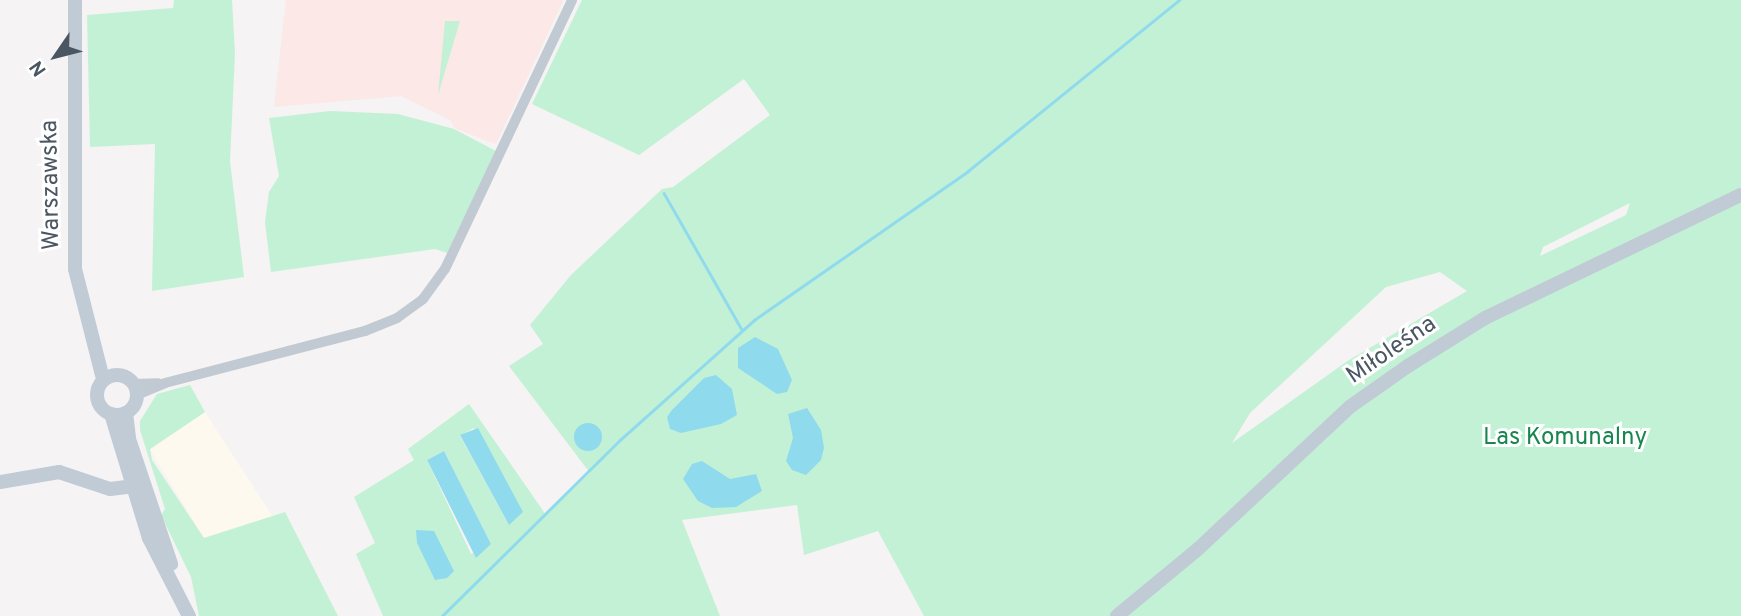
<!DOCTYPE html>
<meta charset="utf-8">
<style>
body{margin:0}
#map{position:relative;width:1741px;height:616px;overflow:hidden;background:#f5f3f3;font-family:Overpass,sans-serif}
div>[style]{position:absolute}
.commercial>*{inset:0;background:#fdf9ef}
.medical>*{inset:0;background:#fce8e6}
.green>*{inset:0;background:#c3f1d5}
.water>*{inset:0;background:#90daee}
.round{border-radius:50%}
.stream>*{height:2.5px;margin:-1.25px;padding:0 1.25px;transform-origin:1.25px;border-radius:1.25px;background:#90daee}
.street>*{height:10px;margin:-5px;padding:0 5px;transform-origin:5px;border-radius:5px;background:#c1cad2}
.secondary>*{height:14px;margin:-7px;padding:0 7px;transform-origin:7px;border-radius:7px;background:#c1cbd6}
.secondary>.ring{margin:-7px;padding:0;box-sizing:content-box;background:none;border:14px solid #c1cbd6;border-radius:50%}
span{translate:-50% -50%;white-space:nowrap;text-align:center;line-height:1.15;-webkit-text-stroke:6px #fff;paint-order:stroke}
.street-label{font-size:24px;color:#4a5661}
.park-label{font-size:24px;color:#17864f}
.north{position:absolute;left:21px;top:21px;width:70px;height:70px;-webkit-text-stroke:5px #fff;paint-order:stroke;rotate:235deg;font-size:19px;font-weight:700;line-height:28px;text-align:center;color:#4a5661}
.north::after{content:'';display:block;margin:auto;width:24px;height:32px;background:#4a5661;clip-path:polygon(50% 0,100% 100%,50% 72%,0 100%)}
</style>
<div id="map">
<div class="commercial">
<i style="clip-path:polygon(205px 412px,273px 517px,204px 538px,150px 450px)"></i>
</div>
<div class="medical">
<i style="clip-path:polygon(286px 0,562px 0,563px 1px,496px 144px,454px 128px,450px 120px,401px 96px,274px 107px)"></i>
</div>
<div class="green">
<i style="clip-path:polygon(174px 0,232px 0,235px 53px,230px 161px,244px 277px,152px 291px,155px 144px,90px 147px,87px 15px,173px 8px)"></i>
<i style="clip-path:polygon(evenodd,582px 0,1741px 0,1741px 616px,924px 616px,878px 531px,804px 555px,797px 505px,682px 520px,720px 616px,383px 616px,356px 554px,375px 543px,354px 497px,414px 460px,408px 449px,469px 404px,546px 515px,590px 473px,509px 366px,543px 344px,530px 325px,571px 275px,662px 189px,673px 187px,770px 115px,744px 79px,639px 155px,532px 104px,582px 0,1630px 203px,1626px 215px,1540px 256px,1543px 247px,1630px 203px,582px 0,1440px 272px,1467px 291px,1349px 360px,1232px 443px,1250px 413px,1386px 287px,1440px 272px,582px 0,474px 428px,509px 525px,460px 436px,474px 428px,582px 0,444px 451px,491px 544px,471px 554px,427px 460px,444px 451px)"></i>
<i style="clip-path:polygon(445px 21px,460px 21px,438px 95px)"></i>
<i style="clip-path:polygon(330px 111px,398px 114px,454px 129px,496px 151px,447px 253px,435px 249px,271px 272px,265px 222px,269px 192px,279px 176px,269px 118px)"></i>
<i style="clip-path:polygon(190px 385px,205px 412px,150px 449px,152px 460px,204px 538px,285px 512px,338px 616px,199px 616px,191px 577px,161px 515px,165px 509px,140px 430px,140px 421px,157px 394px)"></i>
</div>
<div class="water">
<i style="clip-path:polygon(755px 337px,778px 349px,792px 380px,787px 392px,777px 394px,738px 368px,738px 348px)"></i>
<i style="clip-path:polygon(716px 375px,732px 389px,737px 415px,721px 424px,681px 433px,670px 429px,667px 417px,672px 410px,704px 378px)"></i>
<i style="clip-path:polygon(807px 408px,821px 430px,824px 448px,821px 460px,806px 475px,792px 470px,786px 461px,793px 438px,788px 414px)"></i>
<i class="round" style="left:574px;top:423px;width:28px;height:28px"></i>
<i style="clip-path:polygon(478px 428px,523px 512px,509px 525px,460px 435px)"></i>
<i style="clip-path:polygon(444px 451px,491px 544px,476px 558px,427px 460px)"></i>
<i style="clip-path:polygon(702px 461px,730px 479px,756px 474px,762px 491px,736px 507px,712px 508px,698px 501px,683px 479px,692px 464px)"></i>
<i style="clip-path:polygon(416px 530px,434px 531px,454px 571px,447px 578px,435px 580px,417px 543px)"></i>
</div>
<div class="stream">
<i style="left:664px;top:193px;width:158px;rotate:60.3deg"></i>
<i style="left:442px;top:616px;width:250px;rotate:-44.7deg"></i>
<i style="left:620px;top:440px;width:180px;rotate:-41.8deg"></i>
<i style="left:754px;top:320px;width:261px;rotate:-34.8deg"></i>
<i style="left:968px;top:171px;width:272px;rotate:-39deg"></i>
</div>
<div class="street">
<i style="left:134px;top:384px;width:24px;rotate:-2deg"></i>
<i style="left:137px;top:395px;width:30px;rotate:-23deg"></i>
<i style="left:165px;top:383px;width:207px;rotate:-14.6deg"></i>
<i style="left:365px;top:331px;width:35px;rotate:-22deg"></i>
<i style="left:397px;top:318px;width:32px;rotate:-36deg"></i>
<i style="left:423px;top:299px;width:37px;rotate:-54deg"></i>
<i style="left:445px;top:269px;width:297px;rotate:-64.7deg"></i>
</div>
<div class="secondary">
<i style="left:75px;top:0;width:269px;rotate:90deg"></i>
<i style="left:75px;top:269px;width:114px;rotate:75.7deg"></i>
<i class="ring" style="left:97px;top:375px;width:26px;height:26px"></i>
<i style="left:126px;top:413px;width:26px;rotate:83deg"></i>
<i style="left:129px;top:439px;width:132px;rotate:71.4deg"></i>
<i style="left:111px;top:414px;width:130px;rotate:73deg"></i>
<i style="left:149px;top:538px;width:88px;rotate:62.9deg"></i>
<i style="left:0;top:482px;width:60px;rotate:-9.6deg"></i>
<i style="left:59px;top:472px;width:54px;rotate:18.4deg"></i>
<i style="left:110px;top:489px;width:31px;rotate:-7deg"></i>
<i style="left:1117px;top:616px;width:105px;rotate:-39.6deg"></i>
<i style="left:1198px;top:549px;width:209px;rotate:-43.1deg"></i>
<i style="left:1351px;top:406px;width:70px;rotate:-35.1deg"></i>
<i style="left:1408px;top:366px;width:91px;rotate:-31.9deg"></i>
<i style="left:1485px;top:318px;width:284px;rotate:-25.7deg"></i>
</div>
<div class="street-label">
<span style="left:52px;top:185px;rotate:-91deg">Warszawska</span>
<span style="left:1392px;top:351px;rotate:-34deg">Miłoleśna</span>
</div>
<div class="park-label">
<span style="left:1565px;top:439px">Las Komunalny</span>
</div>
<div class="north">N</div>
</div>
